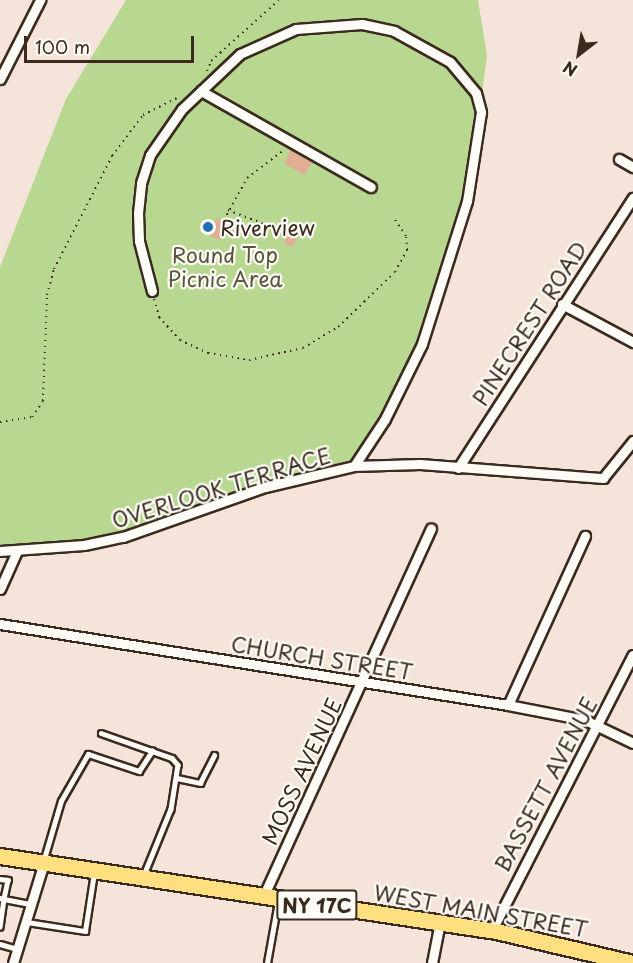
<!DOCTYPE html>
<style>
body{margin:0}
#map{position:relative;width:633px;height:963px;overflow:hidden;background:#f5e4d9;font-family:"Playpen Sans",sans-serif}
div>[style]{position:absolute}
.green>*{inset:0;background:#b8d790}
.building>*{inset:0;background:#e1ad94}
.path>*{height:2px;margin-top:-1px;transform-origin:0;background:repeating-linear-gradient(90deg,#3b2a1e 0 1.5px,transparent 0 6px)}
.roads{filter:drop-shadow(2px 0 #3b2a1e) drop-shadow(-2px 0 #3b2a1e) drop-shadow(0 2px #3b2a1e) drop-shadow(0 -2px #3b2a1e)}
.service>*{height:4.5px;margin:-2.25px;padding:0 2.25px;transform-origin:2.25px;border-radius:2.25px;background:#fdfcf7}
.minor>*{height:9px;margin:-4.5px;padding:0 4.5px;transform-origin:4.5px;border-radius:4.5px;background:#fdfcf7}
.primary>*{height:15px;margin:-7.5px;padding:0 7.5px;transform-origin:7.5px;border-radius:7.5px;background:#ffdf80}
.dots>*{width:16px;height:16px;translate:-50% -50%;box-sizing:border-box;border:3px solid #fdfcf7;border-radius:50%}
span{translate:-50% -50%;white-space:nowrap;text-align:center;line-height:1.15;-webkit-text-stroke:4.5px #fdfcf7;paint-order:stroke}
.shield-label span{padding:2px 4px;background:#fdfcf7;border:2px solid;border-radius:4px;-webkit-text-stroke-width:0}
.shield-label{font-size:20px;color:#3b2a1e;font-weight:700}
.poi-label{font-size:21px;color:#3b2a1e}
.left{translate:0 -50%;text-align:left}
.park-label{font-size:21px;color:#5a553a}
.street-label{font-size:21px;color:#3b2a1e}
.north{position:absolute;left:549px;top:24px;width:60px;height:60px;-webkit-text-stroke:4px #fdfcf7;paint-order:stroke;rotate:211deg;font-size:16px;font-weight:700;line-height:24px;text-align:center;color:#3b2a1e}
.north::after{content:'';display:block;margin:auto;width:21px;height:27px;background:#3b2a1e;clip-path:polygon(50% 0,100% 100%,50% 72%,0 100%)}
.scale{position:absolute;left:24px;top:36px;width:170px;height:27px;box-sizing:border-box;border:3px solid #3b2a1e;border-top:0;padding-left:8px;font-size:18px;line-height:21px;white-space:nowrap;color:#3b2a1e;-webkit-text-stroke:4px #fdfcf7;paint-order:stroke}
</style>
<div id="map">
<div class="green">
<i style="clip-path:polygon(126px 0,478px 0,487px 56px,467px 201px,422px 344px,354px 466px,265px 487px,157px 527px,17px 551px,0 551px,0 267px,66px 99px)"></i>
</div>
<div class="building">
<i style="clip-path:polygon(291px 150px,312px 163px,304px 175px,284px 163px)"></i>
<i style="clip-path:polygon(216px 218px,227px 222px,221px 240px,210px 236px)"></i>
<i style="clip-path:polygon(291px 226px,300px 230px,293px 247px,284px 243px)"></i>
</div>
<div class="path">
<i style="left:207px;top:71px;width:11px;rotate:-68deg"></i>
<i style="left:211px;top:61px;width:91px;rotate:-41.9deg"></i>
<i style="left:228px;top:210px;width:63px;rotate:21.3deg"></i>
<i style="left:224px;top:220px;width:48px;rotate:-61.3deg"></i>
<i style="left:247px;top:178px;width:48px;rotate:-37.3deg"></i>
<i style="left:154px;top:299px;width:19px;rotate:74deg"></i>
<i style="left:159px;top:317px;width:31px;rotate:48deg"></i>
<i style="left:180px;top:340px;width:31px;rotate:25deg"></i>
<i style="left:208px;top:353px;width:42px;rotate:9.7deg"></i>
<i style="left:249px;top:360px;width:55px;rotate:-12.5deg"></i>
<i style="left:303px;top:348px;width:41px;rotate:-31deg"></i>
<i style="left:338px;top:327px;width:79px;rotate:-44deg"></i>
<i style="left:395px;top:272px;width:25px;rotate:-61deg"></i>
<i style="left:407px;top:250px;width:14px;rotate:-94deg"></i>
<i style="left:406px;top:236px;width:23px;rotate:-124deg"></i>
<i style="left:0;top:422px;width:32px;rotate:-9deg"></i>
<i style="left:32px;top:417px;width:19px;rotate:-55deg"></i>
<i style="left:43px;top:401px;width:106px;rotate:-87.8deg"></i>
<i style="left:47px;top:295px;width:27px;rotate:-75deg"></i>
<i style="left:54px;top:269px;width:127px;rotate:-62.8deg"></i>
<i style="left:112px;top:156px;width:51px;rotate:-52.9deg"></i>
<i style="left:143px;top:115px;width:42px;rotate:-26.6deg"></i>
</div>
<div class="roads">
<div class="service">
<i style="left:101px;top:733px;width:75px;rotate:19.4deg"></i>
<i style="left:172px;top:758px;width:9px;rotate:49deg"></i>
<i style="left:178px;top:765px;width:45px;rotate:99deg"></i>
<i style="left:171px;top:809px;width:71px;rotate:112.2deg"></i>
<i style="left:177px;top:778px;width:24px;rotate:12deg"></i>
<i style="left:200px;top:783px;width:31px;rotate:-63deg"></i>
<i style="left:44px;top:859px;width:60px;rotate:-73.7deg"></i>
<i style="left:61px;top:801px;width:54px;rotate:-60.1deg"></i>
<i style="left:88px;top:754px;width:54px;rotate:18.4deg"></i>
<i style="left:139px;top:771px;width:24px;rotate:-57deg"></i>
<i style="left:0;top:879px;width:8px;rotate:7deg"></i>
<i style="left:8px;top:880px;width:19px;rotate:102deg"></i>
<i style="left:4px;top:899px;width:26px;rotate:11deg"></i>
<i style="left:0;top:898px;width:4px;rotate:14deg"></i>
<i style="left:4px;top:899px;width:28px;rotate:98deg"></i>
<i style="left:27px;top:922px;width:59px;rotate:8.8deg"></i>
<i style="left:85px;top:931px;width:59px;rotate:-81.2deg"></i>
<i style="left:0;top:944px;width:18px;rotate:16deg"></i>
<i style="left:267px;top:963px;width:62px;rotate:-79.8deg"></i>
</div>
<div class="minor">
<i style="left:0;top:79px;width:89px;rotate:-63.1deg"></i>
<i style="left:201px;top:91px;width:195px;rotate:29.5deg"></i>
<i style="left:619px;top:159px;width:16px;rotate:30deg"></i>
<i style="left:152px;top:291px;width:52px;rotate:-104.6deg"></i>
<i style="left:139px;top:241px;width:28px;rotate:-92deg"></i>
<i style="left:138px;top:213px;width:30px;rotate:-84deg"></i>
<i style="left:141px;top:183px;width:29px;rotate:-72deg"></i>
<i style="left:150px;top:155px;width:56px;rotate:-55.2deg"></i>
<i style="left:182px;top:109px;width:80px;rotate:-43.5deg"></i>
<i style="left:240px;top:54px;width:61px;rotate:-24.1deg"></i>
<i style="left:296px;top:29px;width:66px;rotate:-4.3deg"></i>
<i style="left:362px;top:24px;width:33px;rotate:12deg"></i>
<i style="left:394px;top:31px;width:64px;rotate:29deg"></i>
<i style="left:450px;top:62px;width:40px;rotate:50deg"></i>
<i style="left:476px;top:93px;width:20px;rotate:75deg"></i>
<i style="left:481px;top:112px;width:90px;rotate:98.9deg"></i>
<i style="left:467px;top:201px;width:150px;rotate:107.5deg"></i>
<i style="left:422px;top:344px;width:84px;rotate:116.3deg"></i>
<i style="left:385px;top:419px;width:56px;rotate:123.4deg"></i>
<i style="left:562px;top:304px;width:81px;rotate:28.2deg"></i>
<i style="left:458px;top:468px;width:322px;rotate:-57.1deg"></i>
<i style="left:0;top:551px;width:84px;rotate:-4.1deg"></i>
<i style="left:84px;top:545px;width:40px;rotate:-12deg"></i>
<i style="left:123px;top:537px;width:151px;rotate:-19.4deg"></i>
<i style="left:265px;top:487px;width:91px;rotate:-13.3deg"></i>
<i style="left:354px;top:466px;width:66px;rotate:-1.7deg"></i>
<i style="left:420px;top:464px;width:184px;rotate:4.4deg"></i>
<i style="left:603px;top:478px;width:48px;rotate:-51deg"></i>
<i style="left:0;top:589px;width:42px;rotate:-65.9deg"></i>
<i style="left:0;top:624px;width:514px;rotate:9.06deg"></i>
<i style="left:508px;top:705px;width:78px;rotate:11deg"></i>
<i style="left:585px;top:720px;width:53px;rotate:25.6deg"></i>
<i style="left:508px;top:705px;width:186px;rotate:-65.5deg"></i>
<i style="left:263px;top:897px;width:405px;rotate:-65.5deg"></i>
<i style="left:492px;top:930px;width:309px;rotate:-62.9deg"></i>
<i style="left:13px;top:963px;width:106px;rotate:-72.9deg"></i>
<i style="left:432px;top:963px;width:42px;rotate:-79deg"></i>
</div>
<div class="primary">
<i style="left:0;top:856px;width:498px;rotate:8.6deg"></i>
<i style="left:492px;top:930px;width:145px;rotate:13.2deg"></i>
</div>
</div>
<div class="dots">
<i style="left:208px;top:227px;background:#1f6fb2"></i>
</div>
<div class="shield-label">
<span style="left:317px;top:905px">NY 17C</span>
</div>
<div class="poi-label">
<span class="left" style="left:220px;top:227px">Riverview</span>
</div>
<div class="park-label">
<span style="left:225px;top:266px">Round Top<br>Picnic Area</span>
</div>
<div class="street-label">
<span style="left:529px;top:323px;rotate:-57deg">PINECREST ROAD</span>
<span style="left:221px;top:487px;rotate:-17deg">OVERLOOK TERRACE</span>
<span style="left:322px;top:657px;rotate:9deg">CHURCH STREET</span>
<span style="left:301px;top:771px;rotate:-65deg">MOSS AVENUE</span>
<span style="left:545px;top:784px;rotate:-62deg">BASSETT AVENUE</span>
<span style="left:481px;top:910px;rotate:10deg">WEST MAIN STREET</span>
</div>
<div class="north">N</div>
<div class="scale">100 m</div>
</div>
